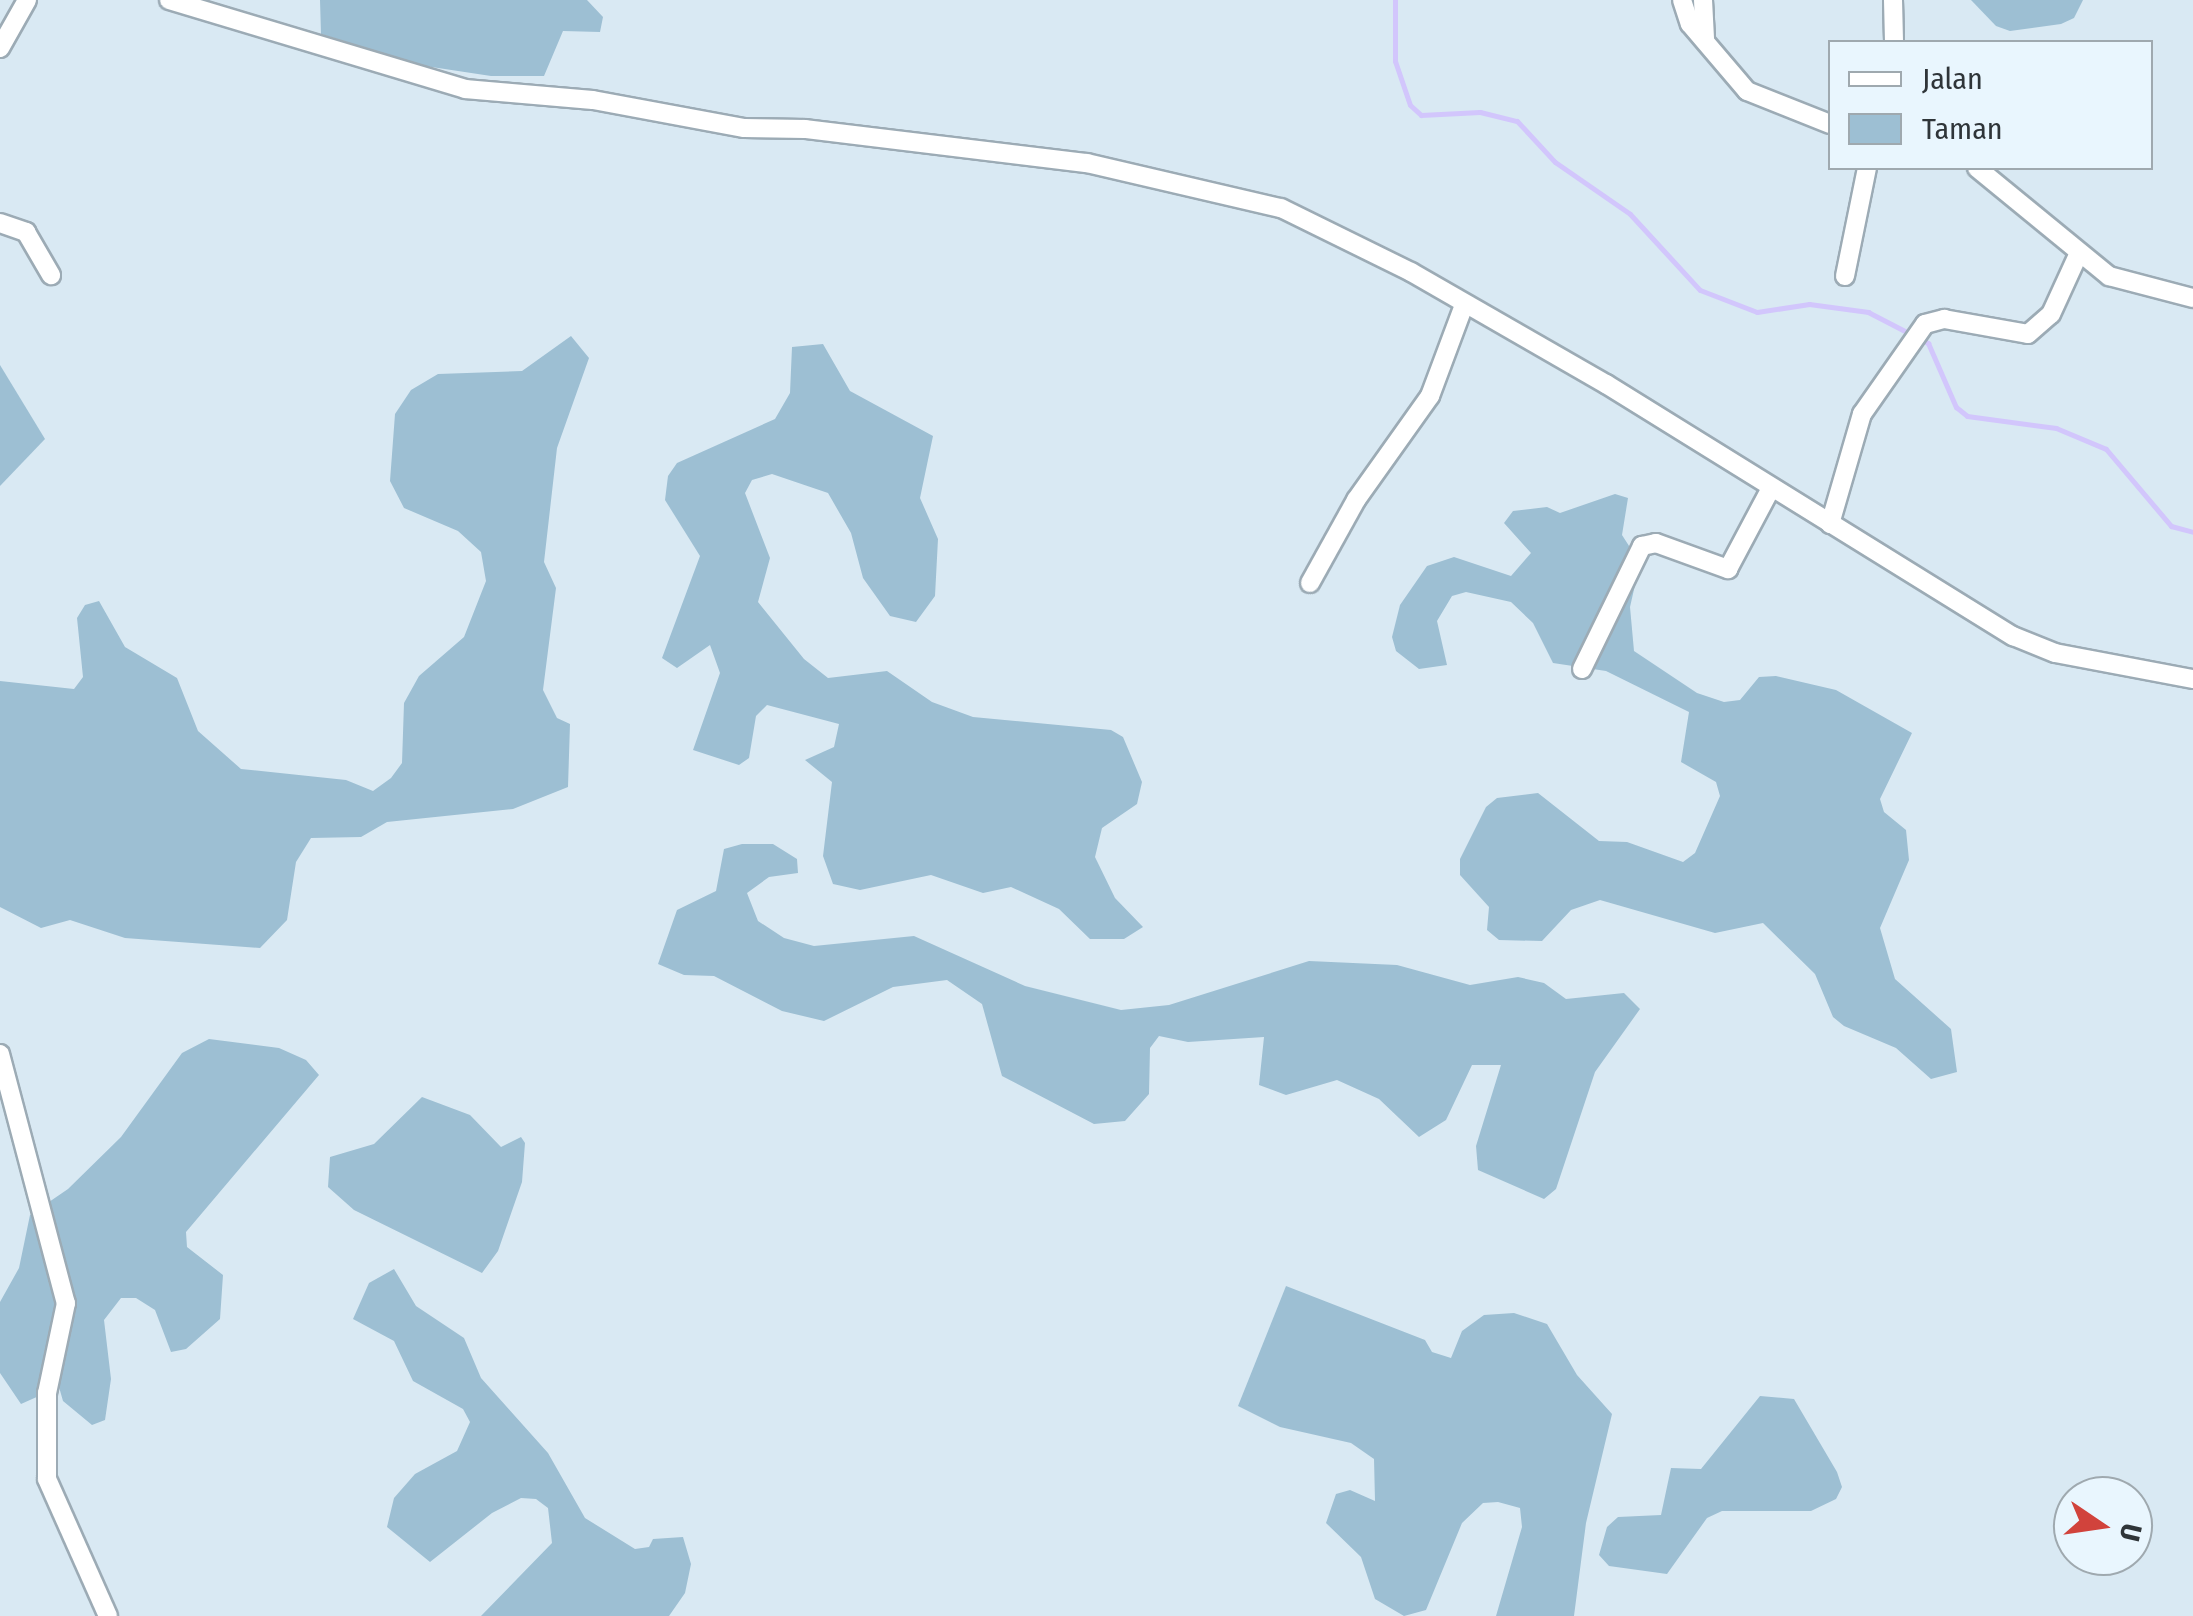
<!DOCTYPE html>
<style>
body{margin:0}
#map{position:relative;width:2193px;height:1616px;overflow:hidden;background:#d9e9f3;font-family:"Fira Sans Condensed",sans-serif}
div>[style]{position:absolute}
.green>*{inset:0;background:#9dbfd3}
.stream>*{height:5px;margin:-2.5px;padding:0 2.5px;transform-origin:2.5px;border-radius:2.5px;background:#d2c6fc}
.roads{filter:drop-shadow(2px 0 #9cabb5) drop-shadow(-2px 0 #9cabb5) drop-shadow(0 2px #9cabb5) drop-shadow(0 -2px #9cabb5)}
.street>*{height:18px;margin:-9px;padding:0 9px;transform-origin:9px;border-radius:9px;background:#fff}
span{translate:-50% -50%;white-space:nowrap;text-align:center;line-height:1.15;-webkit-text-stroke:8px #e9f6fe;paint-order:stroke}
.legend{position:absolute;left:1828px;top:40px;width:325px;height:130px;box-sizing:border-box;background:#e9f6fe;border:2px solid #9fa9af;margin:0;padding:12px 18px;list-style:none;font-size:30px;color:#2f3539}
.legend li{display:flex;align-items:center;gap:20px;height:50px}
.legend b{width:50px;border:2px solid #9fa9af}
.north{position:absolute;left:2053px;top:1476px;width:100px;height:100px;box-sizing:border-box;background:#e9f6fe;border:2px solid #9fa9af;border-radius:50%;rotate:103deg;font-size:28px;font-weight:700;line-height:40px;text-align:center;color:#2f3539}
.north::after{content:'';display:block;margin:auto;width:35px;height:45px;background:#d1433c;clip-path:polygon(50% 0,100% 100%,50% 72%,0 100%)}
</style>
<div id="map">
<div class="green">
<i style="clip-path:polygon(320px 0,587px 0,603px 17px,600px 32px,563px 31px,544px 76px,491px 76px,425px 66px,321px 34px)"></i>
<i style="clip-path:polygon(1971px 0,2083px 0,2074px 18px,2061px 24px,2010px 31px,1996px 26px)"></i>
<i style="clip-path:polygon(571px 336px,589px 358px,557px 448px,544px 562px,556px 588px,543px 690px,557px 718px,570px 724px,568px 787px,513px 809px,387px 822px,361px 837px,311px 838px,296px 862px,287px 920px,260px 948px,125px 938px,70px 920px,41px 928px,0 907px,0 681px,74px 689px,83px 677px,77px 618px,85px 605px,99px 601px,125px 647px,177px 678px,198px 731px,241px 769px,346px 780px,373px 791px,391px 778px,402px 763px,404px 703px,419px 676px,464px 637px,486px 581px,481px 552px,458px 531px,404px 508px,390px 481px,395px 414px,411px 390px,438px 374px,522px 371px)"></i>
<i style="clip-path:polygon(823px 344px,850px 391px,933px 436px,920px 498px,938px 539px,935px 596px,916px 622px,890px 616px,863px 578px,851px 533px,828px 493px,772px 474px,752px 480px,745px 493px,770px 558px,758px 602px,804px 659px,828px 678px,887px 671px,932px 702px,973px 717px,1111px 730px,1123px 737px,1142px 782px,1137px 804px,1102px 828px,1095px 857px,1115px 898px,1143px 927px,1124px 939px,1090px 939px,1059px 909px,1011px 887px,983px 893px,931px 875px,860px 890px,833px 884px,823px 856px,832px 782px,805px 760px,834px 747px,839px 724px,767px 705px,756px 716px,749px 758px,739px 765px,693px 750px,720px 673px,710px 645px,677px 668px,662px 658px,700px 556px,665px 500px,668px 476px,677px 463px,775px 419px,790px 393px,792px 347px)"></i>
<i style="clip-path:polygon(0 365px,45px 439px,0 486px)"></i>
<i style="clip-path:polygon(1615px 494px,1628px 498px,1622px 535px,1640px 563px,1630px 607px,1634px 651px,1697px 693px,1724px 702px,1740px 700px,1759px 677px,1776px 676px,1836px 690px,1912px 733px,1880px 799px,1884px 812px,1906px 830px,1909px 860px,1880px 928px,1895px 979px,1951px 1029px,1957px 1072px,1931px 1079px,1896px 1048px,1844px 1026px,1833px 1017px,1815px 974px,1763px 923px,1715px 933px,1600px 900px,1571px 910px,1542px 941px,1499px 940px,1487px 930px,1489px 907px,1460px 875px,1460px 859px,1486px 807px,1497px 798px,1538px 793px,1599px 841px,1627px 842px,1683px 862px,1695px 853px,1720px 796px,1716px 782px,1681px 762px,1689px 712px,1606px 671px,1553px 663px,1533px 623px,1511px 602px,1466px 592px,1452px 596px,1437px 621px,1447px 665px,1419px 669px,1396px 651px,1392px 637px,1400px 605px,1427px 566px,1454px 557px,1511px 576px,1531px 553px,1504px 523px,1513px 511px,1547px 507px,1560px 513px)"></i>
<i style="clip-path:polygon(742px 844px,773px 844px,797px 859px,798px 873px,769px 877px,747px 893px,758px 921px,784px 938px,814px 946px,914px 936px,1025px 986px,1121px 1010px,1169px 1005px,1309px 961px,1397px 965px,1470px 985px,1518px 977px,1544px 983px,1566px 999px,1624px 993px,1640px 1009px,1595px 1072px,1556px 1189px,1544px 1199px,1478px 1170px,1476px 1146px,1501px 1065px,1472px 1065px,1446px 1120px,1419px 1137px,1379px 1099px,1337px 1080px,1286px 1095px,1259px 1085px,1264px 1037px,1188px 1042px,1159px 1036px,1150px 1048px,1149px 1094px,1125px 1121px,1094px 1124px,1002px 1076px,982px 1004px,947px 980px,893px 987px,824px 1021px,782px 1011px,714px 976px,684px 975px,658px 964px,677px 910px,716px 891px,724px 849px)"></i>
<i style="clip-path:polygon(209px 1039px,279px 1048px,306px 1060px,319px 1075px,186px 1232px,187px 1247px,223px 1275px,220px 1319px,186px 1349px,171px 1352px,155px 1310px,136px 1298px,121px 1298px,104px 1320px,111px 1379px,105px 1420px,92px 1425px,63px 1401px,59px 1387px,21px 1404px,0 1373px,0 1302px,19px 1268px,30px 1215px,68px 1189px,121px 1137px,182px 1053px)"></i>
<i style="clip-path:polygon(422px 1097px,470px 1115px,501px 1147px,521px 1137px,525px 1143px,522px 1182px,498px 1251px,482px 1273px,354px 1210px,328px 1187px,330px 1157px,374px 1144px)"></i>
<i style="clip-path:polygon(394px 1269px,416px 1306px,464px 1338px,481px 1378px,548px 1453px,585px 1518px,635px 1549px,649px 1547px,653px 1539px,683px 1537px,691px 1564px,685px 1593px,669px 1616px,481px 1616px,552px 1543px,548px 1508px,536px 1499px,521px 1498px,492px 1513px,430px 1562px,387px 1527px,394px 1498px,415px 1474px,457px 1451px,470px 1422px,463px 1409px,413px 1381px,394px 1341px,353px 1319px,369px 1283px)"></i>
<i style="clip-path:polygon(1286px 1286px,1425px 1340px,1432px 1352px,1451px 1358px,1462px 1331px,1484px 1315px,1514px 1313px,1547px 1324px,1577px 1375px,1612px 1414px,1586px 1523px,1574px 1616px,1496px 1616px,1522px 1527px,1520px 1508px,1498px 1502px,1483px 1503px,1462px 1523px,1426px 1610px,1404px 1616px,1375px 1599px,1361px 1557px,1326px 1523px,1336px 1494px,1350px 1490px,1375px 1501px,1374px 1459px,1351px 1443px,1280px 1427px,1238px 1406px)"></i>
<i style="clip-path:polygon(1760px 1396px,1794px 1399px,1837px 1472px,1842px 1487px,1836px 1499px,1811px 1511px,1722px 1511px,1707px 1518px,1667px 1574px,1609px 1566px,1599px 1555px,1607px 1527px,1618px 1517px,1661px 1515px,1671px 1468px,1701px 1469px)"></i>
</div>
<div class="stream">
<i style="left:1395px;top:0;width:61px;rotate:90deg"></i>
<i style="left:1395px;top:61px;width:46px;rotate:71.2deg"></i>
<i style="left:1410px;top:105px;width:15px;rotate:42deg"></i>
<i style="left:1421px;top:115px;width:59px;rotate:-2.9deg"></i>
<i style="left:1480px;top:112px;width:38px;rotate:14deg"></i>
<i style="left:1517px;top:121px;width:56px;rotate:47.2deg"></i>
<i style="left:1555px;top:162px;width:91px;rotate:34.7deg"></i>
<i style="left:1630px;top:214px;width:103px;rotate:47.4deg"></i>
<i style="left:1700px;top:290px;width:61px;rotate:21.1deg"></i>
<i style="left:1757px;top:312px;width:53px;rotate:-8.7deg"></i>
<i style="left:1809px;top:304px;width:60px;rotate:7.7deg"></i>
<i style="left:1868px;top:312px;width:68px;rotate:27.3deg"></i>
<i style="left:1928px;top:343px;width:70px;rotate:66.4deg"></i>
<i style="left:1956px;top:407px;width:14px;rotate:39deg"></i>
<i style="left:1967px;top:416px;width:90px;rotate:7.7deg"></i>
<i style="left:2056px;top:428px;width:54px;rotate:22.8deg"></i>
<i style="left:2106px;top:449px;width:101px;rotate:49.8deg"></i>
<i style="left:2171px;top:526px;width:23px;rotate:15deg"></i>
</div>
<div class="roads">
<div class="street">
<i style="left:169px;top:0;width:309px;rotate:16.7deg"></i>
<i style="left:465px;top:89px;width:128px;rotate:4.9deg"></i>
<i style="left:593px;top:100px;width:154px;rotate:10.5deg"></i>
<i style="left:744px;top:128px;width:61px;rotate:0.9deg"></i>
<i style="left:805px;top:129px;width:284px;rotate:6.9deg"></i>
<i style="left:1087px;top:163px;width:199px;rotate:13.1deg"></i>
<i style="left:1281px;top:208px;width:145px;rotate:26.2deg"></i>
<i style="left:1411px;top:272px;width:225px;rotate:29.9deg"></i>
<i style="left:1606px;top:384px;width:479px;rotate:31.8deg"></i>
<i style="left:2013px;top:636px;width:45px;rotate:22deg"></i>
<i style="left:2055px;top:653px;width:140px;rotate:10.7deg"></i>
<i style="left:1682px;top:0;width:25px;rotate:72deg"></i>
<i style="left:1690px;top:24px;width:88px;rotate:49.6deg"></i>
<i style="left:1747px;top:91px;width:89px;rotate:21.7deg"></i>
<i style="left:1703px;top:0;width:39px;rotate:87deg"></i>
<i style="left:1893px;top:0;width:42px;rotate:88.6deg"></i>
<i style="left:0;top:48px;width:55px;rotate:-60.6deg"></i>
<i style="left:1977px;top:168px;width:171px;rotate:39.3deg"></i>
<i style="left:2109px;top:276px;width:87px;rotate:14.7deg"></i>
<i style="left:0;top:223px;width:28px;rotate:19deg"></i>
<i style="left:26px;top:232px;width:50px;rotate:59.8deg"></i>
<i style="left:1845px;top:276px;width:110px;rotate:-78.5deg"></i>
<i style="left:1830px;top:524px;width:115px;rotate:-73.8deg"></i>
<i style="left:1862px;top:414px;width:110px;rotate:-55deg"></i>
<i style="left:1925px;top:324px;width:20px;rotate:-15deg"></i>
<i style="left:1944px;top:319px;width:85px;rotate:10.1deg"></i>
<i style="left:2028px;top:334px;width:30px;rotate:-41deg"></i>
<i style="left:2051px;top:314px;width:65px;rotate:-65.4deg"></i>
<i style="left:1310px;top:583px;width:95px;rotate:-61deg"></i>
<i style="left:1356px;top:500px;width:128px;rotate:-54.6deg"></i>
<i style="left:1430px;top:396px;width:97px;rotate:-69.5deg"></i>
<i style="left:1582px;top:669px;width:137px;rotate:-64deg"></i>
<i style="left:1642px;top:546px;width:14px;rotate:-12deg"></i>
<i style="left:1656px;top:543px;width:77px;rotate:19.9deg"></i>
<i style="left:1728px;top:569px;width:92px;rotate:-62deg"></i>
<i style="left:0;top:1054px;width:258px;rotate:75.2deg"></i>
<i style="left:66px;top:1303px;width:92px;rotate:101.9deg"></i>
<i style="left:47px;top:1393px;width:86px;rotate:90deg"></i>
<i style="left:47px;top:1479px;width:150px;rotate:66deg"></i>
</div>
</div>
<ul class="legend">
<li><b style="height:12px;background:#fff"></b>Jalan</li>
<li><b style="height:28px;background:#9dbfd3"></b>Taman</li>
</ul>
<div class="north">U</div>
</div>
